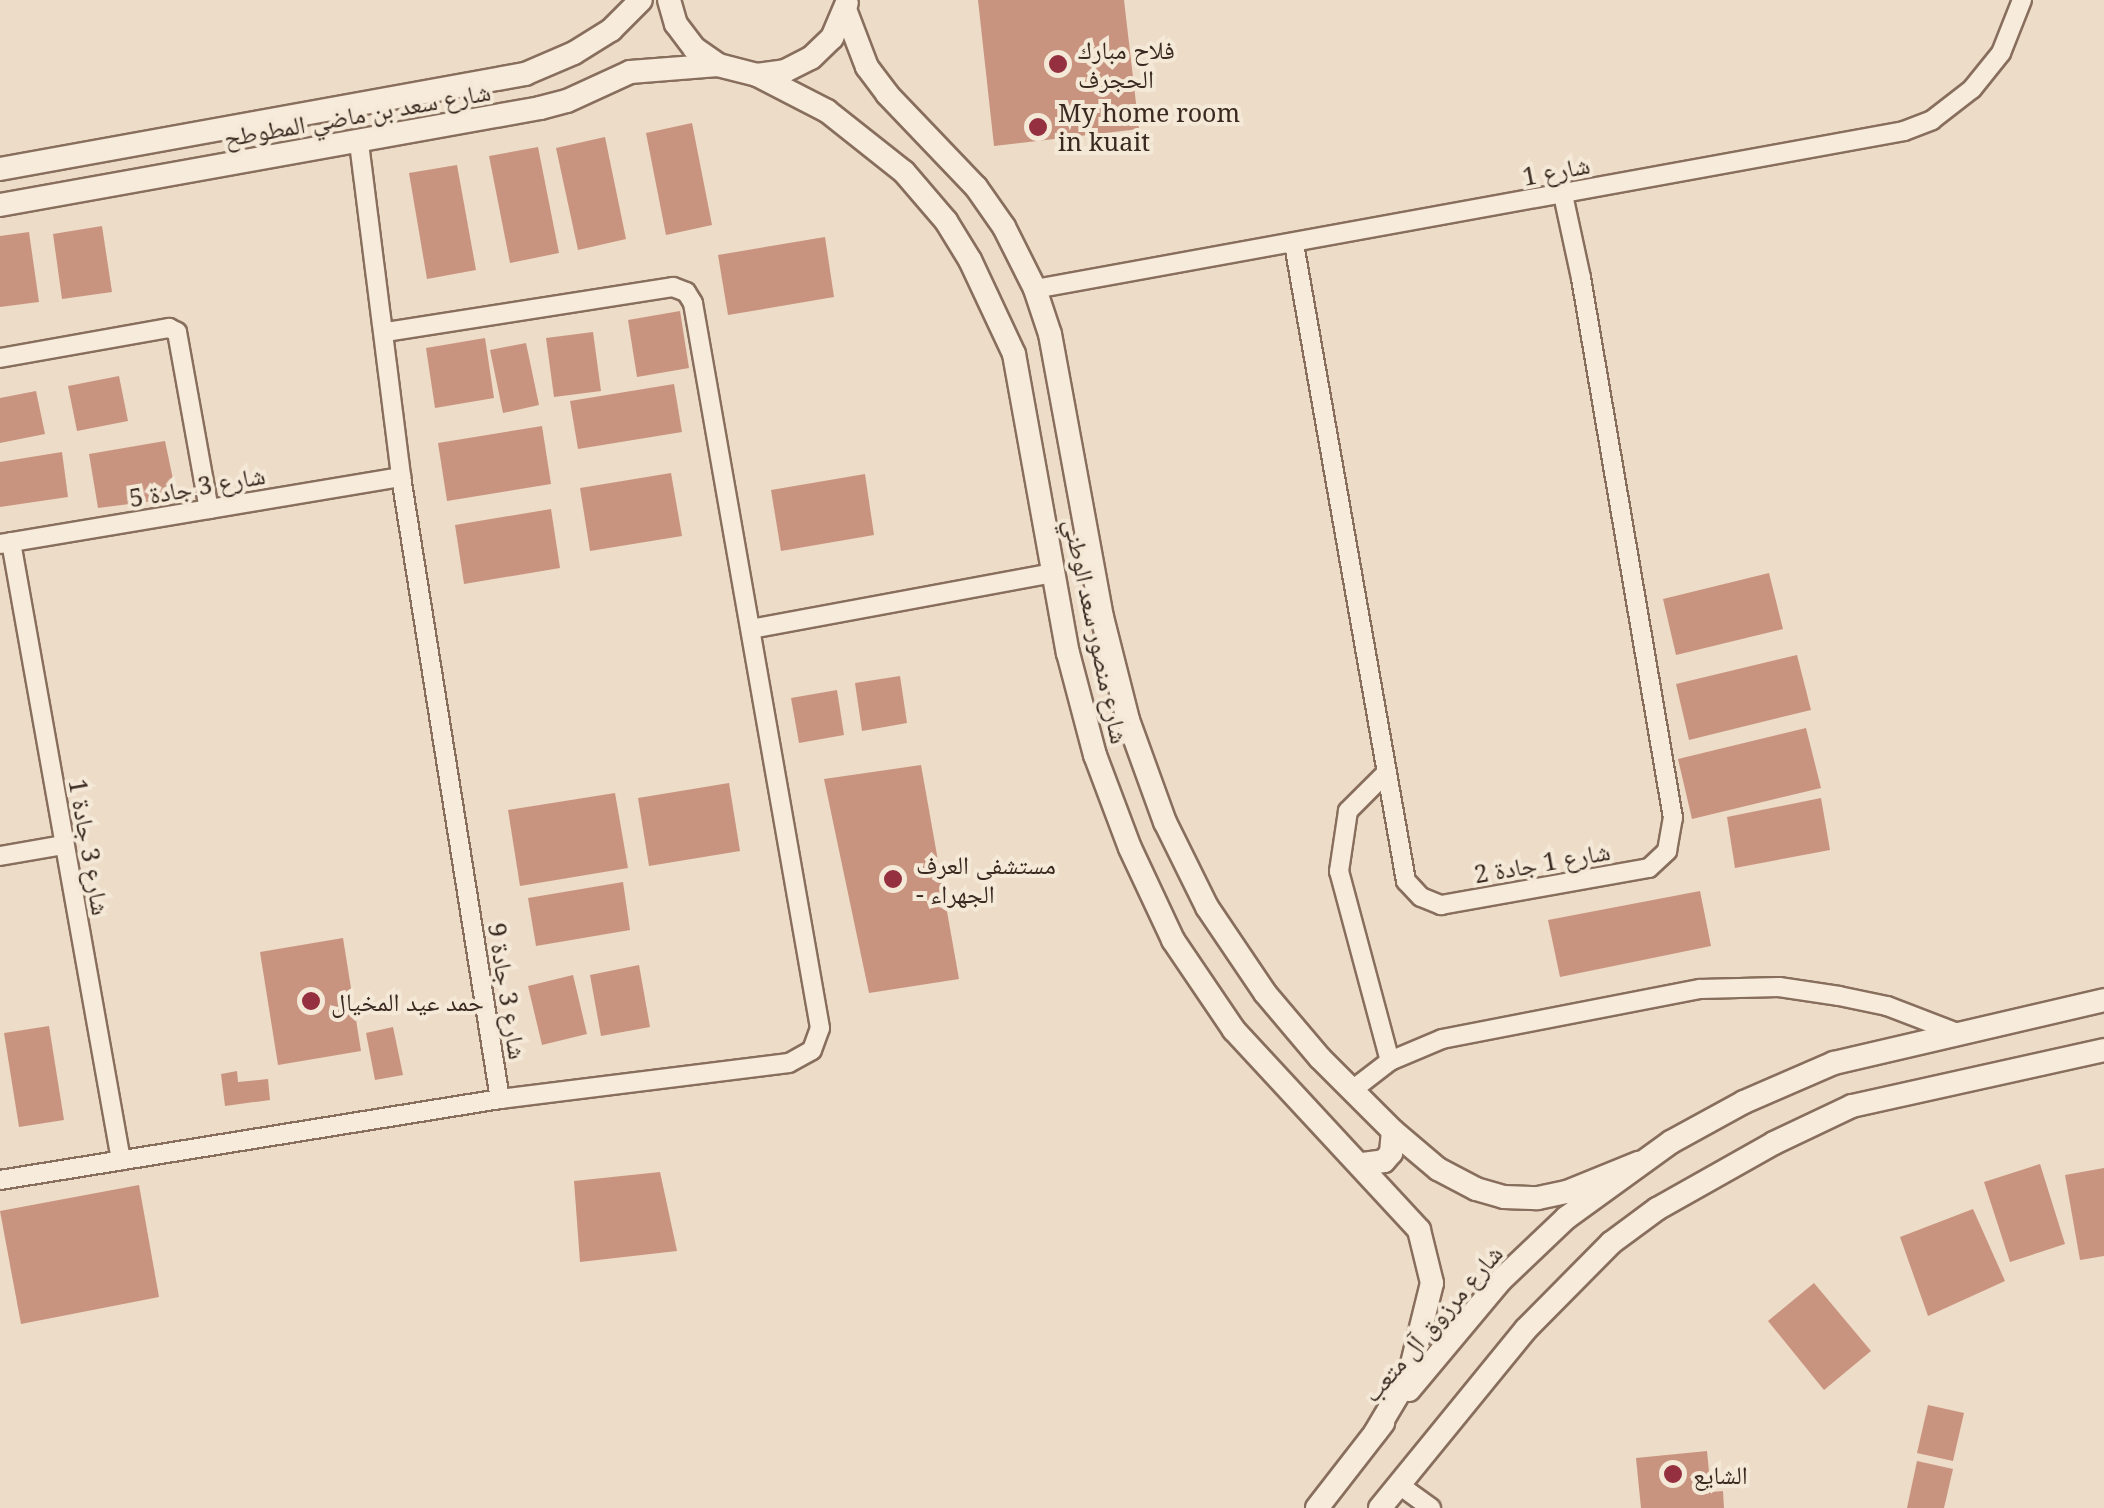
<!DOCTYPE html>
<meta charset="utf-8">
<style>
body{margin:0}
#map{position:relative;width:2104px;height:1508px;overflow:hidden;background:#eddcc8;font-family:"Noto Serif","Noto Naskh Arabic",serif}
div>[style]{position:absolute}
.building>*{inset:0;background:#c9947f}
.roads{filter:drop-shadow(2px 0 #886e5d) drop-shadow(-2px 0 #886e5d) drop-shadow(0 2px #886e5d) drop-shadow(0 -2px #886e5d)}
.street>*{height:18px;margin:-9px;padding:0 9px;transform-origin:9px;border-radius:9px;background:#f7ebdb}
.secondary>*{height:22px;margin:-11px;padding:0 11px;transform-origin:11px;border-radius:11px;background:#f7ebdb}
.dots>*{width:28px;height:28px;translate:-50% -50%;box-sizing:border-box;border:5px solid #f4e8d7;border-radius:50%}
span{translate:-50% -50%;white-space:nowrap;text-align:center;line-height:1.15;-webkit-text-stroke:8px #f4e8d7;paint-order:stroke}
.poi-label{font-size:25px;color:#392920}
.left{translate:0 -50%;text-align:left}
.street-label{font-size:25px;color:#392920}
</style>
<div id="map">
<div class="building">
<i style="clip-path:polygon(978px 0,1124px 0,1139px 129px,994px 146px)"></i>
<i style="clip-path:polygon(692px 123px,712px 225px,666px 235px,646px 133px)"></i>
<i style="clip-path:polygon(605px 137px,626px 239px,578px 250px,556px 148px)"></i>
<i style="clip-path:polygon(538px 147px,559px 253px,510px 263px,489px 156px)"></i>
<i style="clip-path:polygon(457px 165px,476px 270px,427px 279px,409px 173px)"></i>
<i style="clip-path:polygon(102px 226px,112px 292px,62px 299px,53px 234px)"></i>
<i style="clip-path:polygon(29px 232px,39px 302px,0 307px,0 236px)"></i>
<i style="clip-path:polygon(825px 237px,834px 297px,728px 315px,718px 255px)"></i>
<i style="clip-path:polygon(680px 311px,689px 368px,637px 377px,628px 320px)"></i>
<i style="clip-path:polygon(593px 332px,601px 391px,554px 397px,546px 338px)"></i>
<i style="clip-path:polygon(485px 338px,494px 398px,435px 408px,426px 348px)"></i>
<i style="clip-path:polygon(526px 343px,539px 405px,503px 413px,490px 350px)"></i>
<i style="clip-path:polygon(119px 376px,128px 421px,77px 431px,68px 386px)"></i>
<i style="clip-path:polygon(674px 384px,682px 432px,578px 449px,570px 401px)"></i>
<i style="clip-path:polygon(36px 391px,45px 434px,0 443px,0 398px)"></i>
<i style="clip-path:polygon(542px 426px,551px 484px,447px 501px,438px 443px)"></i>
<i style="clip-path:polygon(165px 441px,177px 498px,98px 508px,89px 454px)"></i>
<i style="clip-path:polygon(62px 452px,68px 497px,0 507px,0 462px)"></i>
<i style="clip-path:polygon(671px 473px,682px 536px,590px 551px,580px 488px)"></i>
<i style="clip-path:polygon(865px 474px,874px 535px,781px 551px,771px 490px)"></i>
<i style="clip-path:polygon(551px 509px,560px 568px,464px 584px,455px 525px)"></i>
<i style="clip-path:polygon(1769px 573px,1783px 629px,1676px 655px,1663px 599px)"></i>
<i style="clip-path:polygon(1797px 655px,1811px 710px,1689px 740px,1676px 684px)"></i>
<i style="clip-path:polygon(900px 676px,907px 723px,862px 731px,855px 683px)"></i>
<i style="clip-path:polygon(837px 690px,844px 735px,799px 743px,791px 698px)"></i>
<i style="clip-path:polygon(1806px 728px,1821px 788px,1692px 819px,1678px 759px)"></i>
<i style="clip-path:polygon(921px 765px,959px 979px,869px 993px,824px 779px)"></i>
<i style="clip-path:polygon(729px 783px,740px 851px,649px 866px,638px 798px)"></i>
<i style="clip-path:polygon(615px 793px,628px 868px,520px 886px,508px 810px)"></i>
<i style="clip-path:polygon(1821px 798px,1830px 850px,1735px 868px,1727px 817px)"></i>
<i style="clip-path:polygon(623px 882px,630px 930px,536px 946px,528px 898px)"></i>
<i style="clip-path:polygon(1700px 891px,1711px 946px,1560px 977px,1548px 920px)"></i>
<i style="clip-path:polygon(343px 938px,361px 1051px,278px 1065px,260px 952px)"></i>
<i style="clip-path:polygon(639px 965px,650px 1027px,601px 1036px,590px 975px)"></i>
<i style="clip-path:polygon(573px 975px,587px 1034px,542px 1045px,528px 986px)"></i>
<i style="clip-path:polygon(49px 1026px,64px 1120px,19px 1127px,4px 1033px)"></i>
<i style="clip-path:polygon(393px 1027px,403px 1075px,375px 1080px,366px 1033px)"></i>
<i style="clip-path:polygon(237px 1071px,238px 1082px,268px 1079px,270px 1100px,225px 1106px,221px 1074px)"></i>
<i style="clip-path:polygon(2040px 1164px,2065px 1244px,2010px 1262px,1984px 1182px)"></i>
<i style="clip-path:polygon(2104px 1168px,2104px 1256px,2080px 1260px,2065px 1175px)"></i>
<i style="clip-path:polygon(660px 1172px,677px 1251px,580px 1262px,574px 1181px)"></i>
<i style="clip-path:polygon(139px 1185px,159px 1297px,21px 1324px,0 1211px)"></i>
<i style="clip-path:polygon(1973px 1209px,2005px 1281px,1928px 1316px,1900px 1237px)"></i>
<i style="clip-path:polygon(1814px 1283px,1871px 1351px,1824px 1390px,1768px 1321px)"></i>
<i style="clip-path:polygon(1928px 1405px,1964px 1413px,1953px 1461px,1917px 1453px)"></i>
<i style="clip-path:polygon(1707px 1451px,1711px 1492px,1723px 1491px,1724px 1508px,1641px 1508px,1636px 1458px)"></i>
<i style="clip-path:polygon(1917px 1461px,1953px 1469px,1944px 1508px,1907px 1508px)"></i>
</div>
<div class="roads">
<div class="street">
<i style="left:359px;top:143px;width:337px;rotate:82.8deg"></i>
<i style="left:401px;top:477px;width:630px;rotate:80.96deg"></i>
<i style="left:1294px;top:244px;width:647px;rotate:80.03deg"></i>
<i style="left:1406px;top:881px;width:22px;rotate:47deg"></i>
<i style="left:1421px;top:897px;width:22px;rotate:22deg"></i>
<i style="left:1441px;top:905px;width:211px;rotate:-10.1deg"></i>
<i style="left:1649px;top:868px;width:25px;rotate:-43deg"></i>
<i style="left:1667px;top:851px;width:34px;rotate:-80deg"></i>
<i style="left:1673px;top:818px;width:548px;rotate:-99.67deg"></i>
<i style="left:1581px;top:278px;width:85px;rotate:-102.2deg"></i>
<i style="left:1035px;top:289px;width:883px;rotate:-10.3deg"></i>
<i style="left:1904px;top:131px;width:30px;rotate:-21deg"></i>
<i style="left:1932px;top:120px;width:51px;rotate:-37.8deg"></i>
<i style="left:1972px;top:89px;width:46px;rotate:-51.1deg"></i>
<i style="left:2001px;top:53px;width:57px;rotate:-68.4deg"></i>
<i style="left:0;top:358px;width:172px;rotate:-10.1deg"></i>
<i style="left:169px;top:328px;width:9px;rotate:27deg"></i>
<i style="left:177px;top:332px;width:180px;rotate:79.8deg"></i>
<i style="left:11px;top:542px;width:628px;rotate:79.91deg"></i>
<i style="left:0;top:544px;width:407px;rotate:-9.5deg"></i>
<i style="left:751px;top:629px;width:307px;rotate:-10.5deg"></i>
<i style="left:1386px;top:773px;width:54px;rotate:135deg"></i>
<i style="left:1348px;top:811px;width:61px;rotate:98.5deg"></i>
<i style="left:1339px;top:871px;width:197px;rotate:75deg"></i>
<i style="left:0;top:856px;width:65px;rotate:-9.8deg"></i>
<i style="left:1351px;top:1091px;width:49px;rotate:-37.6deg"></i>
<i style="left:1390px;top:1061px;width:56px;rotate:-22.9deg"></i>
<i style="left:1442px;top:1039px;width:263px;rotate:-11deg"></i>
<i style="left:1700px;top:989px;width:79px;rotate:-1.5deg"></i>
<i style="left:1779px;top:987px;width:61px;rotate:8.5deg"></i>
<i style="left:1839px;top:996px;width:49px;rotate:11.8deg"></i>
<i style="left:1887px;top:1006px;width:73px;rotate:20.9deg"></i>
<i style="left:0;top:1180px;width:507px;rotate:-9.2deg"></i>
<i style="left:500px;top:1099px;width:291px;rotate:-7.1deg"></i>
<i style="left:789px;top:1063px;width:26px;rotate:-29deg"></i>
<i style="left:812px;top:1050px;width:23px;rotate:-70deg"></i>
<i style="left:820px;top:1028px;width:736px;rotate:-99.94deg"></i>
<i style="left:693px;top:303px;width:13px;rotate:-122deg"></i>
<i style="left:686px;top:292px;width:14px;rotate:-159deg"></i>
<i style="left:673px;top:287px;width:292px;rotate:171.1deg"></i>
<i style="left:1398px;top:1484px;width:41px;rotate:36deg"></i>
</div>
<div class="secondary">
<i style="left:669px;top:0;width:25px;rotate:74deg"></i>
<i style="left:676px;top:24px;width:30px;rotate:53deg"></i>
<i style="left:694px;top:48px;width:29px;rotate:35deg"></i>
<i style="left:718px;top:65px;width:40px;rotate:14.4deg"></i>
<i style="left:757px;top:75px;width:28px;rotate:-8deg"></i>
<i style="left:785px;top:71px;width:29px;rotate:-27deg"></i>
<i style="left:811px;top:58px;width:29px;rotate:-44deg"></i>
<i style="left:832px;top:38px;width:38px;rotate:-67deg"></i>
<i style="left:846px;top:12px;width:59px;rotate:69.1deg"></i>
<i style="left:867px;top:67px;width:34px;rotate:53deg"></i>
<i style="left:887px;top:94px;width:129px;rotate:46.3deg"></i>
<i style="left:976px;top:187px;width:49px;rotate:55deg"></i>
<i style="left:1004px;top:227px;width:69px;rotate:63.4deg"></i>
<i style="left:1035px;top:289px;width:47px;rotate:71.6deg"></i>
<i style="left:1050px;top:334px;width:288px;rotate:79.6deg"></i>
<i style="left:1102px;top:617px;width:106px;rotate:75.8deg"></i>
<i style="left:1128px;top:720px;width:109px;rotate:70.1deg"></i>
<i style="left:1165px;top:822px;width:95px;rotate:63.7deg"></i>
<i style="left:1207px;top:907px;width:104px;rotate:56deg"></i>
<i style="left:1265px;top:993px;width:85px;rotate:49.8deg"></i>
<i style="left:1320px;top:1058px;width:103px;rotate:45deg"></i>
<i style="left:1393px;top:1131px;width:59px;rotate:40.2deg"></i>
<i style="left:1438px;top:1169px;width:43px;rotate:27.8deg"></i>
<i style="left:1476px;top:1189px;width:29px;rotate:16deg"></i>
<i style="left:1504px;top:1197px;width:34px;rotate:2deg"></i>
<i style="left:1538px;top:1198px;width:30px;rotate:-12deg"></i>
<i style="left:1567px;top:1192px;width:77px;rotate:-22.2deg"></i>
<i style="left:757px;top:75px;width:79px;rotate:27.2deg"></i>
<i style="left:827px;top:111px;width:98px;rotate:38.4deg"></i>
<i style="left:904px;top:172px;width:65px;rotate:49.4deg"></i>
<i style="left:946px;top:221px;width:46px;rotate:58.4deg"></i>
<i style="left:970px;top:260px;width:104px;rotate:64.9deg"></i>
<i style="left:1014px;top:354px;width:304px;rotate:79.8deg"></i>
<i style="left:1068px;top:653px;width:106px;rotate:75.2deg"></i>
<i style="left:1095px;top:755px;width:99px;rotate:69.4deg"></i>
<i style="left:1130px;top:848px;width:102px;rotate:64.9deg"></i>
<i style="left:1173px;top:940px;width:109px;rotate:55.9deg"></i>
<i style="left:1234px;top:1030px;width:272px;rotate:47.2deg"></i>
<i style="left:1419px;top:1230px;width:55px;rotate:76.2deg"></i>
<i style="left:1432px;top:1283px;width:96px;rotate:103.9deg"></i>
<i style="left:1409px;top:1376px;width:66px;rotate:120.8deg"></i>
<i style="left:0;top:169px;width:534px;rotate:-10.26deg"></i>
<i style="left:525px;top:74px;width:53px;rotate:-23.2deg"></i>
<i style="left:574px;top:53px;width:44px;rotate:-31.9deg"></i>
<i style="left:611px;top:30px;width:42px;rotate:-45deg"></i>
<i style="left:0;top:205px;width:549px;rotate:-10.18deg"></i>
<i style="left:540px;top:108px;width:28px;rotate:-15deg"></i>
<i style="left:567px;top:101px;width:69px;rotate:-24.7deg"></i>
<i style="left:630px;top:72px;width:88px;rotate:-4.5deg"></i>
<i style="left:1363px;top:1164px;width:21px;rotate:-8deg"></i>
<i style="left:1384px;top:1161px;width:11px;rotate:-49deg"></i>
<i style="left:1391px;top:1153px;width:22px;rotate:-85deg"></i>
<i style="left:1409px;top:1390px;width:143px;rotate:-50.1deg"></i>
<i style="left:1501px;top:1280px;width:90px;rotate:-43.6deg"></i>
<i style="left:1566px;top:1218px;width:130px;rotate:-35.9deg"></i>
<i style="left:1671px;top:1142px;width:83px;rotate:-28.7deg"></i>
<i style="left:1744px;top:1102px;width:98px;rotate:-23.4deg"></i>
<i style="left:1834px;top:1063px;width:277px;rotate:-13.1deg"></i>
<i style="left:1317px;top:1508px;width:108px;rotate:-52.2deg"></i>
<i style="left:1380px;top:1508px;width:231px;rotate:-50.8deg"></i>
<i style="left:1526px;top:1329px;width:121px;rotate:-45.3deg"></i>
<i style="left:1611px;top:1243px;width:57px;rotate:-36.5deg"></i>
<i style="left:1657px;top:1209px;width:134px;rotate:-29.4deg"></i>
<i style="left:1774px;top:1143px;width:86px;rotate:-25.4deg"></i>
<i style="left:1852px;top:1106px;width:258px;rotate:-12.5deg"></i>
</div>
</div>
<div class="dots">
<i style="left:1058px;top:64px;background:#94303f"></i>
<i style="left:1038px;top:127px;background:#94303f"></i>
<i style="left:893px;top:879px;background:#94303f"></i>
<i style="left:311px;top:1001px;background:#94303f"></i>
<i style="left:1673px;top:1474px;background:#94303f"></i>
</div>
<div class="poi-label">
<span class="left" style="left:1078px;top:64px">فلاح مبارك<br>الحجرف</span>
<span class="left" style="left:1058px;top:127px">My home room<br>in kuait</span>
<span class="left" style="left:916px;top:879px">مستشفى العرف<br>- الجهراء</span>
<span class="left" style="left:331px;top:1001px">حمد عيد المخيال</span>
<span class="left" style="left:1693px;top:1474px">الشايع</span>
</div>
<div class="street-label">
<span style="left:357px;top:114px;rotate:-10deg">شارع سعد بن ماضي المطوطح</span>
<span style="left:1556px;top:170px;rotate:-11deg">شارع 1</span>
<span style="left:197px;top:486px;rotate:-10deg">شارع 3 جادة 5</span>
<span style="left:1097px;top:631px;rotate:78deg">شارع منصور سعد الوطني</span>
<span style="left:90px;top:847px;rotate:80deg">شارع 3 جادة 1</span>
<span style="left:1542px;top:862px;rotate:-10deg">شارع 1 جادة 2</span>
<span style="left:508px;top:991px;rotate:81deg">شارع 3 جادة 9</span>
<span style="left:1432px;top:1323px;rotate:-49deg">شارع مرزوق آل متعب</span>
</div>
</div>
